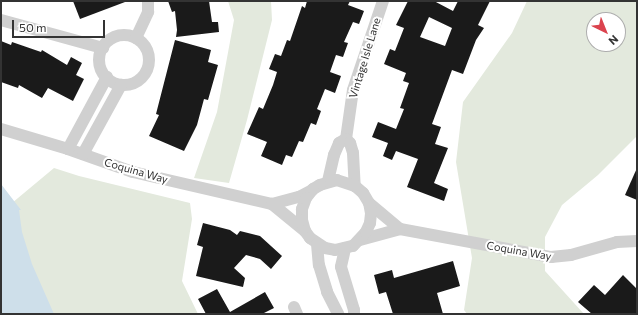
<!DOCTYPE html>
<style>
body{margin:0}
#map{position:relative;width:638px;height:315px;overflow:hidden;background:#fff;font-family:Commissioner,sans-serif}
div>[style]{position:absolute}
.green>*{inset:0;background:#e3e9dd}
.water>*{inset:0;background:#cedfea}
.building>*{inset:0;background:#1a1a1a}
.street>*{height:12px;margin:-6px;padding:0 6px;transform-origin:6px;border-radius:6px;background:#d0d0d0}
.street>.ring{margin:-6px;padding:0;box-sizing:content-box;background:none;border:12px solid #d0d0d0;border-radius:50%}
span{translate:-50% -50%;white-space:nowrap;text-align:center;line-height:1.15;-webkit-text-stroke:4px #fff;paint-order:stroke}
.street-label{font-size:11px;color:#333}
.frame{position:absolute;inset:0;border:2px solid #333;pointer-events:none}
.north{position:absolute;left:586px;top:12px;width:40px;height:40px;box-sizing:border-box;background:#fff;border:1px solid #adadad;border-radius:50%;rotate:137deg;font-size:11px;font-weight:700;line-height:16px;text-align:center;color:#333}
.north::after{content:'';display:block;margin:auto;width:14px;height:18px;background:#db434e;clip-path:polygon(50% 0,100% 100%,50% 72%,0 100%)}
.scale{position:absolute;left:12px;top:20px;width:93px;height:18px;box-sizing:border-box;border:2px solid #333;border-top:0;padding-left:5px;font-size:12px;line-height:14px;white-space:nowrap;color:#333;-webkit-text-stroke:3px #fff;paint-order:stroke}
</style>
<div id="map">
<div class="green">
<i style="clip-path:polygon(228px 1px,271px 1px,272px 20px,247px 120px,229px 183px,194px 178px,217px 112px,234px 20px)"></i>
<i style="clip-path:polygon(evenodd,527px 1px,637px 1px,637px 136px,598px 175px,562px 205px,545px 237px,545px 271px,584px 314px,467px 314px,464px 310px,472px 258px,456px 162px,463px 102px,512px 33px,527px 1px,594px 20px,618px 20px,618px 44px,594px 44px,594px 20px)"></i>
<i style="clip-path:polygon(54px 168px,79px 176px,190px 203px,192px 219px,182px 281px,198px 314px,33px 314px,6px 208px)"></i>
</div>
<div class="water">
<i style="clip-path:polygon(1px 184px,21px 210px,19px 210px,22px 232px,32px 264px,54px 314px,1px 314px)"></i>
</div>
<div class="building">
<i style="clip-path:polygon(73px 1px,125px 1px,125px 2px,80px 19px)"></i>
<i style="clip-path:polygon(168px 1px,209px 1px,212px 22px,218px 22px,219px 32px,176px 37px,177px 30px,175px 11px,172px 12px)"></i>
<i style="clip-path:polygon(307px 1px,350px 1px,348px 5px,364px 11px,359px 24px,353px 22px,344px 42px,348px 43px,343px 57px,336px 55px,330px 72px,341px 76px,335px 93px,325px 89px,317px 109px,321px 111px,316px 125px,311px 123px,303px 142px,299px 141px,292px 157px,286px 155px,282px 165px,261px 156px,267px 142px,247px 134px,259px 107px,263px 109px,273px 85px,277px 72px,269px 69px,275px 54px,281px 56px,287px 40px,290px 41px,302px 6px,305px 8px)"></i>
<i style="clip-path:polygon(evenodd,408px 1px,434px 1px,453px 11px,458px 1px,490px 1px,478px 25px,484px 28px,476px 40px,463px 74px,452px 70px,432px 124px,441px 127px,435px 144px,448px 148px,434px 183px,448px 189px,444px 201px,407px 187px,418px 159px,396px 151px,392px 160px,383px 156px,388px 143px,372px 137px,378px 122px,396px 129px,404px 109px,400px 108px,409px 83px,403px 81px,406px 73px,384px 64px,390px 49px,395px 51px,404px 28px,396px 25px,408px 1px,429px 17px,452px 28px,445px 46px,420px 37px,429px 17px)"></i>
<i style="clip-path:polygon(175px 40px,211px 50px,208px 62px,218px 65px,208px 100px,204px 99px,197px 125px,184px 151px,149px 136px,159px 115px,156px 114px)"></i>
<i style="clip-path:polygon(1px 41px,11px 45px,12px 42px,41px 52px,42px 50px,67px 65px,71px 57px,82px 63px,76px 75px,84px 79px,73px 101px,48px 88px,42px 98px,19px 85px,18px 88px,1px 82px)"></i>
<i style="clip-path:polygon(637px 168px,637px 200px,625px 195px)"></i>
<i style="clip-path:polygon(203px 223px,230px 230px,237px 235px,240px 231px,260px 236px,282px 256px,271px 269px,260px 259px,246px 255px,234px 268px,245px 278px,243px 287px,196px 276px,203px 247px,197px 245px)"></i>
<i style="clip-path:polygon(453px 261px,460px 286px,437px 293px,443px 314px,393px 314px,386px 292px,379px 294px,374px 275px,392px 270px,394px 278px)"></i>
<i style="clip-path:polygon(623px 275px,637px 289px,637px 314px,592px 314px,578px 302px,594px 285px,605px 295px)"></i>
<i style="clip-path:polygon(217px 289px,230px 312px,265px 292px,274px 308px,262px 314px,206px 314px,198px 299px)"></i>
</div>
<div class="street">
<i style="left:1px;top:20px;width:106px;rotate:15.4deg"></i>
<i class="ring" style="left:99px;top:35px;width:38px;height:38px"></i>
<i style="left:136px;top:38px;width:29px;rotate:-65deg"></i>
<i style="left:148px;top:12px;width:11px;rotate:-90deg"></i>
<i style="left:1px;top:129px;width:70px;rotate:16.6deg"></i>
<i style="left:68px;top:149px;width:69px;rotate:19.5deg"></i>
<i style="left:133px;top:172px;width:143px;rotate:13deg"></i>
<i style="left:346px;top:139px;width:49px;rotate:-81.9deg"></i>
<i style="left:353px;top:90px;width:94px;rotate:-71.4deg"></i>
<i style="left:68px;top:149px;width:82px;rotate:-61.6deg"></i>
<i style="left:83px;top:154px;width:79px;rotate:-61.2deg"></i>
<i style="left:328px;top:181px;width:27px;rotate:-77deg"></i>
<i style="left:334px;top:155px;width:13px;rotate:-67deg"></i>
<i style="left:339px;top:143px;width:8px;rotate:-30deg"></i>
<i style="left:346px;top:139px;width:6px;rotate:45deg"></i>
<i style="left:350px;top:143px;width:10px;rotate:73deg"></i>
<i style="left:353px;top:153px;width:33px;rotate:87deg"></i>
<i style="left:400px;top:229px;width:154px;rotate:10.5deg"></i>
<i style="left:551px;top:257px;width:20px;rotate:-6deg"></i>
<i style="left:571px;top:255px;width:48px;rotate:-15.8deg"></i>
<i style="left:617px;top:242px;width:20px;rotate:-3deg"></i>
<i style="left:305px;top:231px;width:43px;rotate:-140.7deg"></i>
<i style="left:272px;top:204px;width:28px;rotate:-15deg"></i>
<i style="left:299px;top:197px;width:15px;rotate:-28deg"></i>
<i style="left:360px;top:240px;width:41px;rotate:-15.4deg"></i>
<i style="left:400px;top:229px;width:40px;rotate:-140deg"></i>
<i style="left:369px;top:203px;width:12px;rotate:-121deg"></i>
<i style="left:363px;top:193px;width:11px;rotate:-139deg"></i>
<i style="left:355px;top:186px;width:19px;rotate:-162deg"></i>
<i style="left:337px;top:180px;width:18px;rotate:164deg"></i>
<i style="left:320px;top:185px;width:8px;rotate:150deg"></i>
<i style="left:313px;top:189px;width:11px;rotate:128deg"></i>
<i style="left:306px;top:198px;width:12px;rotate:110deg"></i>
<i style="left:302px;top:209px;width:11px;rotate:90deg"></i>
<i style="left:302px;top:220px;width:11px;rotate:75deg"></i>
<i style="left:305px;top:231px;width:9px;rotate:54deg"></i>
<i style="left:310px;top:238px;width:18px;rotate:34deg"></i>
<i style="left:325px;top:248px;width:10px;rotate:11deg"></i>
<i style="left:335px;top:250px;width:18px;rotate:-13deg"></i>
<i style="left:353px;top:246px;width:19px;rotate:-47deg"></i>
<i style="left:366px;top:232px;width:10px;rotate:-66deg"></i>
<i style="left:370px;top:223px;width:10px;rotate:-84deg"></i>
<i style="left:371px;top:213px;width:10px;rotate:-101deg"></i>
<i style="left:317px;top:244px;width:21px;rotate:85deg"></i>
<i style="left:319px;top:265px;width:28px;rotate:73deg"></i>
<i style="left:327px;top:292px;width:25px;rotate:63deg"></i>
<i style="left:345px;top:249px;width:18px;rotate:103deg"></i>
<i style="left:341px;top:267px;width:45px;rotate:73.2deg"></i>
<i style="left:354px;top:310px;width:4px;rotate:90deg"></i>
<i style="left:294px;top:307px;width:8px;rotate:67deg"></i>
</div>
<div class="street-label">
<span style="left:365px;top:58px;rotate:-73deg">Vintage Isle Lane</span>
<span style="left:136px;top:171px;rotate:16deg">Coquina Way</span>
<span style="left:519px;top:251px;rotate:10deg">Coquina Way</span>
</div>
<div class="frame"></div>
<div class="north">N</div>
<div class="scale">50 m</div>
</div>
